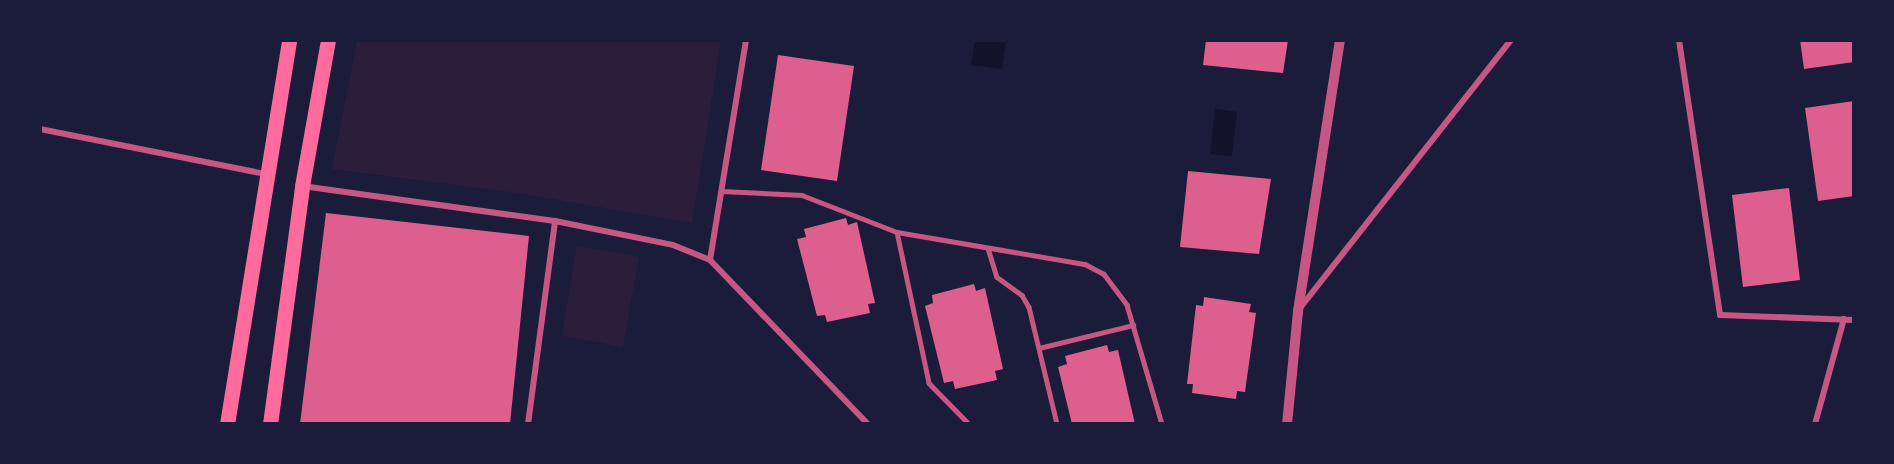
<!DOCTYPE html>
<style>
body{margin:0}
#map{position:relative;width:1894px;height:464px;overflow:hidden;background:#1b1b3a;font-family:"PT Sans Narrow",sans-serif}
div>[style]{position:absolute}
.green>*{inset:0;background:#2a1e3b}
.water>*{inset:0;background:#12122b}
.building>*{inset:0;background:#dd5f8e}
.service>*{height:4.5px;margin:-2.25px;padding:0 2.25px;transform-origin:2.25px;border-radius:2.25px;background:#c65784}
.minor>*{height:6px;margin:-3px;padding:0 3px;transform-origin:3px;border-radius:3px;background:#c65784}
.tertiary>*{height:10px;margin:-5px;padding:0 5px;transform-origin:5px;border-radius:5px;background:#c65784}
.primary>*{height:15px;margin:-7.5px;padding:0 7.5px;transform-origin:7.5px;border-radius:7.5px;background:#ff6b9d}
span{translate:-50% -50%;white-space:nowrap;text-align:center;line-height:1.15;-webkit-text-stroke:6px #1b1b3a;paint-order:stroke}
.frame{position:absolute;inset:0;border:42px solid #1b1b3a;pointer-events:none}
</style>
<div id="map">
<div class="green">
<i style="clip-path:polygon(357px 41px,721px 41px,692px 223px,518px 193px,332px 169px)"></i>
<i style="clip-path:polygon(577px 246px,639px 257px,623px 347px,562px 336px)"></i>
</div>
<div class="water">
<i style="clip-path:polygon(975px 41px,1006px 41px,1002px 69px,971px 65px)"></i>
<i style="clip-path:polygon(1215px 109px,1237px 112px,1232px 156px,1210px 154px)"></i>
</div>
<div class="building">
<i style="clip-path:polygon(1206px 40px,1288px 40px,1283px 73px,1203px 65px)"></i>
<i style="clip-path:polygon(1800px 40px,1854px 40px,1854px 62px,1804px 69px)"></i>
<i style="clip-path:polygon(778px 55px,854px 66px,837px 181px,761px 170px)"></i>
<i style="clip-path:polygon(1854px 101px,1854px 196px,1818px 201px,1805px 108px)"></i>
<i style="clip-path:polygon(1188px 171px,1271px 179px,1259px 254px,1180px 247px)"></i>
<i style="clip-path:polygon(1789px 188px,1800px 280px,1743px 287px,1732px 195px)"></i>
<i style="clip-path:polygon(326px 213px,529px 236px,510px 424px,300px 424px)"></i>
<i style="clip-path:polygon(846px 218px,848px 225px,857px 222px,875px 303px,868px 304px,870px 313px,827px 322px,825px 315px,817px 316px,797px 239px,806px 237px,804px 229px)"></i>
<i style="clip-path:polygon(974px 284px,976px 291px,985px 288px,1003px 369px,995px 371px,997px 380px,955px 389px,953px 381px,944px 383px,925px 306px,933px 303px,932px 295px)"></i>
<i style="clip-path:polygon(1204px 297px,1251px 304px,1249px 312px,1256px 313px,1245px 392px,1237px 391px,1236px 399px,1192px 393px,1193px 384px,1187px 384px,1196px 305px,1203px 306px)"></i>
<i style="clip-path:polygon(1107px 345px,1109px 352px,1118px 350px,1135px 424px,1072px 424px,1058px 367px,1067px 364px,1065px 356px)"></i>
</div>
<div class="service">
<i style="left:721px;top:191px;width:81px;rotate:2.8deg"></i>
<i style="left:802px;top:195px;width:102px;rotate:21.3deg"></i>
<i style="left:897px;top:232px;width:191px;rotate:9.7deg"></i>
<i style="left:1085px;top:264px;width:21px;rotate:28deg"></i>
<i style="left:1104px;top:274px;width:39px;rotate:53deg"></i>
<i style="left:1127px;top:305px;width:124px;rotate:73.6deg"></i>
<i style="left:897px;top:232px;width:154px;rotate:78deg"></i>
<i style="left:929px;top:383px;width:57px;rotate:45.7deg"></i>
<i style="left:988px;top:248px;width:30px;rotate:73deg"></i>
<i style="left:997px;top:277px;width:31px;rotate:36deg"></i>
<i style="left:1022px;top:295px;width:14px;rotate:60deg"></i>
<i style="left:1029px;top:307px;width:120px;rotate:76.5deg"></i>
<i style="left:1039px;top:348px;width:97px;rotate:-13.7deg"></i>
</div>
<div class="minor">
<i style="left:1679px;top:40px;width:278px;rotate:81.5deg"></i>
<i style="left:1720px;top:315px;width:134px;rotate:2.1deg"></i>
<i style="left:40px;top:129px;width:229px;rotate:11.3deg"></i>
<i style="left:302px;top:186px;width:255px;rotate:7.9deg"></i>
<i style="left:555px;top:221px;width:120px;rotate:11.5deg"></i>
<i style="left:673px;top:245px;width:40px;rotate:22deg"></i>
<i style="left:710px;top:260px;width:228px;rotate:46.1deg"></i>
<i style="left:710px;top:260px;width:223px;rotate:-80.7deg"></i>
<i style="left:1300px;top:308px;width:341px;rotate:-51.8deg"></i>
<i style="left:528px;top:424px;width:205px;rotate:-82.4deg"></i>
<i style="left:1815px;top:424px;width:109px;rotate:-74.6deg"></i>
</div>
<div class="tertiary">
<i style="left:1287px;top:424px;width:114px;rotate:-84.4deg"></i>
<i style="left:1298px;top:311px;width:274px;rotate:-81.2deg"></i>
</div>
<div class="primary">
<i style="left:227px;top:424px;width:389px;rotate:-80.8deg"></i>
<i style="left:270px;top:424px;width:240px;rotate:-82.3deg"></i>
<i style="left:302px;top:186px;width:148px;rotate:-79.9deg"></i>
</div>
<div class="frame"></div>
</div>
